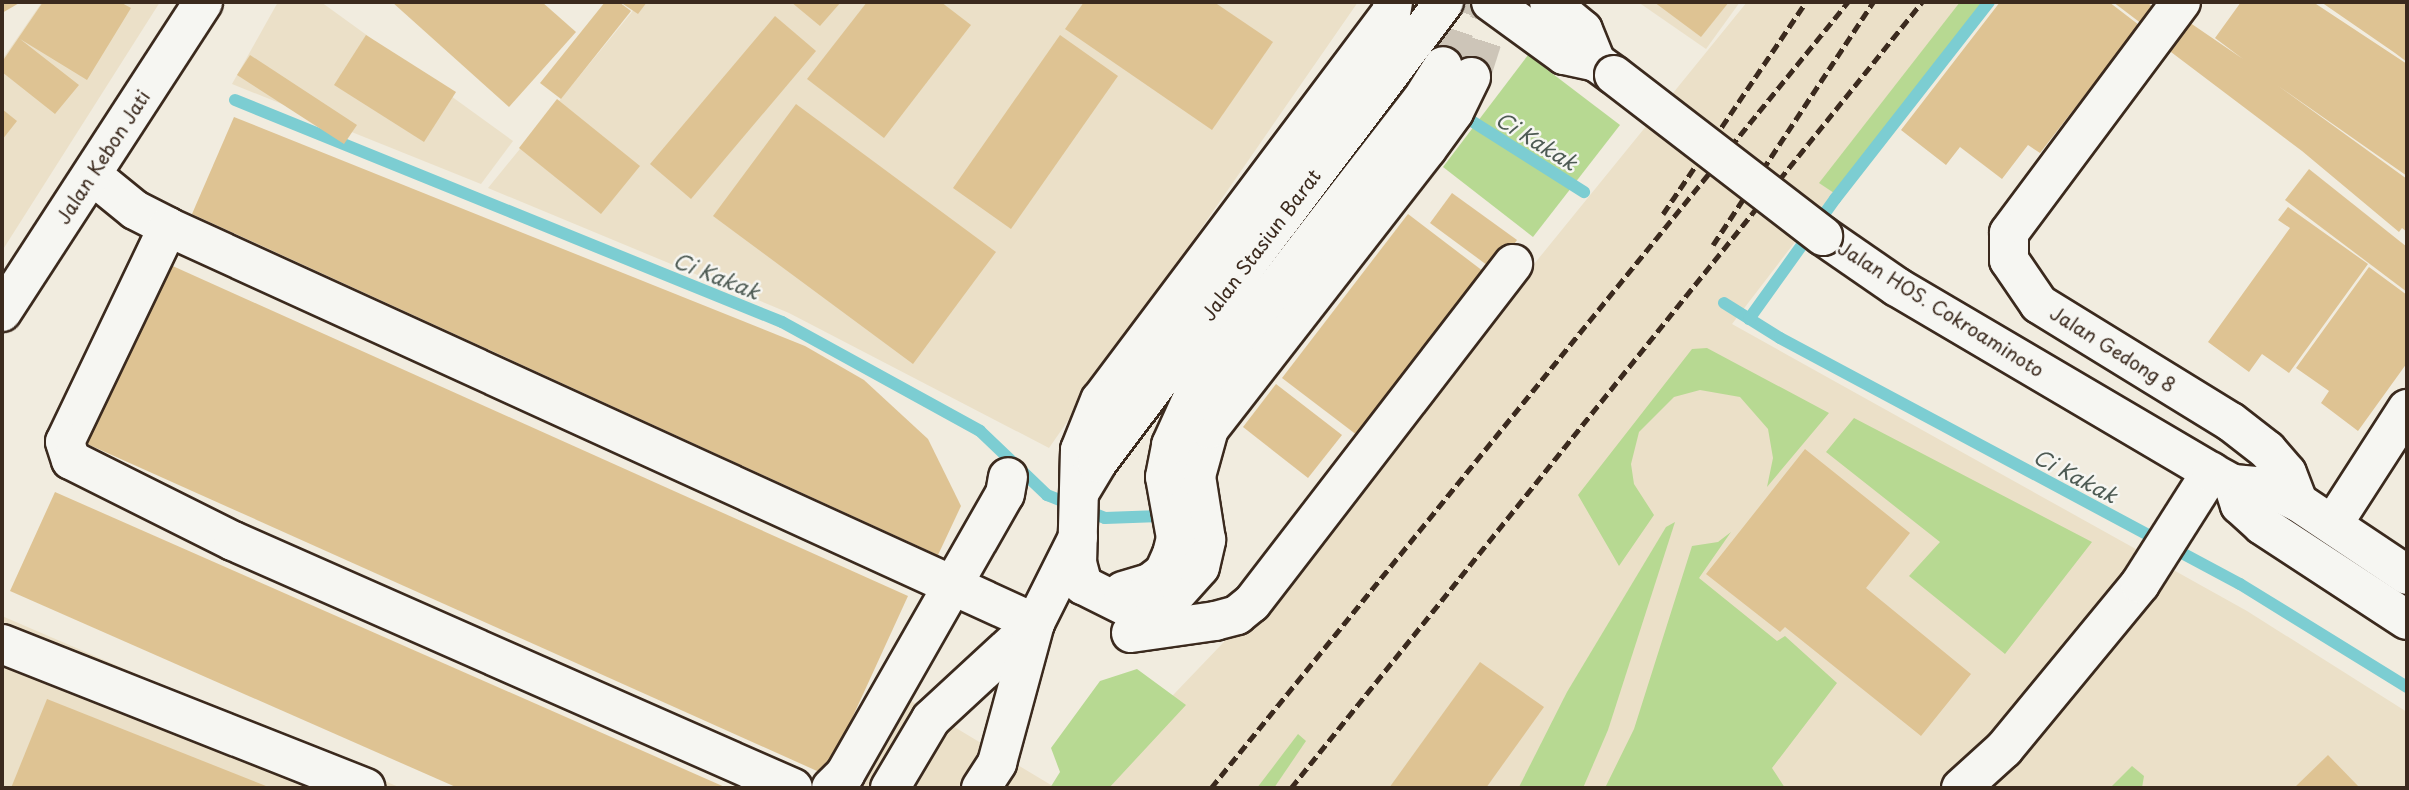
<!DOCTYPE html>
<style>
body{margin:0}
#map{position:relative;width:2409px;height:790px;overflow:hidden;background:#f1ecdf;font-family:"Playpen Sans",sans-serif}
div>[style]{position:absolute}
.built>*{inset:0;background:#ebe0c8}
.green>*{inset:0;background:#b7d992}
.stream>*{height:12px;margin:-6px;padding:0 6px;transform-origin:6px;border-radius:6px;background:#7ccdd2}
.building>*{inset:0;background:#dec393}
.minor-tunnel>*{height:38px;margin-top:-19px;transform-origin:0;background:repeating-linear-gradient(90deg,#cdc5b8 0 38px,transparent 0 57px)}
.roads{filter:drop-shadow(2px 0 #3b2a1e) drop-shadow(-2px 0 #3b2a1e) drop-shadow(0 2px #3b2a1e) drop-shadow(0 -2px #3b2a1e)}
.minor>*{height:38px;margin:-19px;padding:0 19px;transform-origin:19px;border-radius:19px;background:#f6f6f2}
.major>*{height:38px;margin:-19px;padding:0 19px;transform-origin:19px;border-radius:19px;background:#f6f6f2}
.rail>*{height:5px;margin-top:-2.5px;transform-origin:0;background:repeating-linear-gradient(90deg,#3b2a1e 0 10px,transparent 0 15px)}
.bridges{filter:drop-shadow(2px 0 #3b2a1e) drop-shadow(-2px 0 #3b2a1e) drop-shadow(0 2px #3b2a1e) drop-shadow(0 -2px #3b2a1e)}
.major-bridge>*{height:38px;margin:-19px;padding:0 19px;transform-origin:19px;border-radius:19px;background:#f6f6f2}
span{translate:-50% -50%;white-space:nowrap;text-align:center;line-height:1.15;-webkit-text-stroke:5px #f6f6f2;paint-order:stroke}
.street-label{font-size:19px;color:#3b2a1e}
.water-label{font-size:21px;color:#4e5b54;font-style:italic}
.frame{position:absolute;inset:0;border:4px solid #3b2a1e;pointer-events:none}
</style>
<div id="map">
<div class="built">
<i style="clip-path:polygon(42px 2px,160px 2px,2px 251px,2px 60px)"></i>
<i style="clip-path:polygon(278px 2px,321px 2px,513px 141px,481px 184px,232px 84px)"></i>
<i style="clip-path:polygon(640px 2px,1358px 2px,1049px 448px,789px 313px,488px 188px)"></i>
<i style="clip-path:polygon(1638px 2px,1740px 2px,1706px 49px)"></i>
<i style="clip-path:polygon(1747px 2px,1979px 2px,1732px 324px,2247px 611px,2407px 712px,2407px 788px,1084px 788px,1244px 621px)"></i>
<i style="clip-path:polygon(2px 616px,401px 788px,2px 788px)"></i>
<i style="clip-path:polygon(906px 698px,1056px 788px,844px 788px)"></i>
</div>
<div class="green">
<i style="clip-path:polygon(1960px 2px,1993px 2px,1840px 197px,1819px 183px)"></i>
<i style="clip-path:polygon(1528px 55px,1620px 125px,1533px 237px,1443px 167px)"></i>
<i style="clip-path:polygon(1707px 348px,1829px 413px,1767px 487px,1773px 458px,1768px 429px,1740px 397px,1700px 390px,1674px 397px,1639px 432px,1631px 464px,1634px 484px,1654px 515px,1619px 566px,1578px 495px,1692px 349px)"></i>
<i style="clip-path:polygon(1854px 418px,2092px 542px,2005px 654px,1909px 576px,1940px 542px,1826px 452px)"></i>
<i style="clip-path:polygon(1675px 522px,1608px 730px,1583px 788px,1519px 787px,1567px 692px,1666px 527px)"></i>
<i style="clip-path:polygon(1731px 532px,1699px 578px,1777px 641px,1785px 636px,1837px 683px,1772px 768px,1785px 788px,1605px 788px,1634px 729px,1692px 546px,1718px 542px)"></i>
<i style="clip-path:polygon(1137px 669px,1186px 705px,1109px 788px,1050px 788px,1060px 772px,1051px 748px,1100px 681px)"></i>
<i style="clip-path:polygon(1298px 734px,1306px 741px,1274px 788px,1257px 788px)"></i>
<i style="clip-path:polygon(2132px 766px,2144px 776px,2142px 788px,2110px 788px)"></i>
</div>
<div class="stream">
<i style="left:235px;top:100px;width:590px;rotate:22.09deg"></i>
<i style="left:782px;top:322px;width:226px;rotate:28.8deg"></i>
<i style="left:980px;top:431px;width:93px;rotate:43.7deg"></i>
<i style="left:1047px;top:495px;width:62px;rotate:21.6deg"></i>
<i style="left:1105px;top:518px;width:55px;rotate:-2.1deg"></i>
<i style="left:1470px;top:120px;width:135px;rotate:32.3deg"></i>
<i style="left:1724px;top:303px;width:66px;rotate:32deg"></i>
<i style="left:1780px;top:338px;width:522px;rotate:28.14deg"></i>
<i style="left:2240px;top:584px;width:196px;rotate:31.7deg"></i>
<i style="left:1749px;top:319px;width:148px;rotate:-54.4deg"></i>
<i style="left:1835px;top:199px;width:250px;rotate:-52deg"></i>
</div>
<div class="building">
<i style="clip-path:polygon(2px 2px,21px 2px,2px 13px)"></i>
<i style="clip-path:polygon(43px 2px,120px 2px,131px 8px,87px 80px,20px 39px,79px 85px,55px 114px,2px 72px,2px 62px)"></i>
<i style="clip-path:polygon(392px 2px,542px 2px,576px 32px,509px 107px)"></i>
<i style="clip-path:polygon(605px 2px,619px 2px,631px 11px,561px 99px,540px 83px)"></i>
<i style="clip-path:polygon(620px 2px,647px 2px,638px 14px)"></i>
<i style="clip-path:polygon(791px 2px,841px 2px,820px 26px)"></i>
<i style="clip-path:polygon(867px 2px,941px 2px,971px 25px,884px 138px,807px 79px)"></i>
<i style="clip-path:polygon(1084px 2px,1214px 2px,1273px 42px,1212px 130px,1065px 29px)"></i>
<i style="clip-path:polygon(1654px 2px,1729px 2px,1701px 37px)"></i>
<i style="clip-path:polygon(2000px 2px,2109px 2px,2139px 25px,2040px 153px,2028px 145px,2002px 179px,1960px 147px,1946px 165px,1901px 130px)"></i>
<i style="clip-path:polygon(2113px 2px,2147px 2px,2154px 8px,2142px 24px)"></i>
<i style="clip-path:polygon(2241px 2px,2313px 2px,2407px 64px,2407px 176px,2277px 85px,2407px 179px,2407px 232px,2402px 228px,2399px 232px,2302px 151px,2167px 49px,2183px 18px,2243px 59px,2215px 38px)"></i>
<i style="clip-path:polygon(2321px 2px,2407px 2px,2407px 62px,2395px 53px)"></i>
<i style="clip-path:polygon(775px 16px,816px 51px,691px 199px,650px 164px)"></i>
<i style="clip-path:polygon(366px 35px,456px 92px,424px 142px,334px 85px)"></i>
<i style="clip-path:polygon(1060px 35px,1118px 76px,1011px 229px,953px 188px)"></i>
<i style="clip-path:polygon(250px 55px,357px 125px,344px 144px,237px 75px)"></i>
<i style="clip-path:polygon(557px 99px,640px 166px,601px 214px,519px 148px)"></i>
<i style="clip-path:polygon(796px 104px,996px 252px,913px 364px,713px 216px)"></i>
<i style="clip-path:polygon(2px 109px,17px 121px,2px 140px)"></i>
<i style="clip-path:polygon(234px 117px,805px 346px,864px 380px,928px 439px,961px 506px,938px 555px,192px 214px)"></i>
<i style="clip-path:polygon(2309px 169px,2407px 247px,2407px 292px,2285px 200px)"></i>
<i style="clip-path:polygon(1452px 193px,1517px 240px,1495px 271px,1430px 223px)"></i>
<i style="clip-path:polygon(2288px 207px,2368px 264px,2289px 373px,2262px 354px,2249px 372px,2208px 342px,2290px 228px,2278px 220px)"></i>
<i style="clip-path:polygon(1408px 214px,1496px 281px,1370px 445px,1282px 378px)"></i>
<i style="clip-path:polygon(166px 263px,908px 596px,826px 775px,85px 443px)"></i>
<i style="clip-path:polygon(2369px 267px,2407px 295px,2407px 363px,2358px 431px,2321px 403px,2329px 391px,2296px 368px)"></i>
<i style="clip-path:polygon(1276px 384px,1342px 435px,1308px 478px,1243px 427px)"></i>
<i style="clip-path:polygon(1805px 449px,1910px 533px,1866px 588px,1971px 674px,1921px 736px,1785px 627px,1780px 632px,1706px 574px)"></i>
<i style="clip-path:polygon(55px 492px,727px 788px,458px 788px,10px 591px)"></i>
<i style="clip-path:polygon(1480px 662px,1544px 707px,1486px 788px,1389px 788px)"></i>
<i style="clip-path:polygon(47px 699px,271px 788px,11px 788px)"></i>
<i style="clip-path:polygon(2328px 755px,2360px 788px,2294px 788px)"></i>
</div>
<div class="minor-tunnel">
<i style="left:1443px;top:66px;width:67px;rotate:-71.8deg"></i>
<i style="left:1471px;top:77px;width:79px;rotate:-72.3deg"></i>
</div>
<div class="roads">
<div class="minor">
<i style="left:1393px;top:2px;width:11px;rotate:100deg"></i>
<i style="left:1391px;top:13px;width:484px;rotate:126.9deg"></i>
<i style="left:1100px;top:400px;width:54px;rotate:111.8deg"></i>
<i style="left:1080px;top:450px;width:113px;rotate:91.5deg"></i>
<i style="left:1077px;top:563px;width:23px;rotate:75deg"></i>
<i style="left:1083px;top:585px;width:60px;rotate:26.6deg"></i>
<i style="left:1137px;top:612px;width:29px;rotate:-12deg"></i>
<i style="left:1165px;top:606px;width:52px;rotate:-48.1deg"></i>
<i style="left:1200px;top:567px;width:28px;rotate:-77deg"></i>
<i style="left:1206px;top:540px;width:65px;rotate:-98.9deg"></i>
<i style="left:1196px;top:476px;width:49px;rotate:-74.5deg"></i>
<i style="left:1209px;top:429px;width:355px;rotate:-52.1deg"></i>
<i style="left:1427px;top:149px;width:46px;rotate:-53.9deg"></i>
<i style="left:1454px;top:112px;width:39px;rotate:-64deg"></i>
<i style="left:2181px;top:2px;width:288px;rotate:126.7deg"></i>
<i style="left:2009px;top:233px;width:27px;rotate:90deg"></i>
<i style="left:2009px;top:260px;width:53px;rotate:55.7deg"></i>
<i style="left:2039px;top:304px;width:225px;rotate:31.6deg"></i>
<i style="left:2231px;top:422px;width:46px;rotate:37.9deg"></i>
<i style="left:2267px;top:450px;width:30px;rotate:49deg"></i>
<i style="left:2287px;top:473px;width:31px;rotate:69deg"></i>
<i style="left:92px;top:175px;width:55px;rotate:39.1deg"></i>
<i style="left:135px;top:210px;width:37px;rotate:27deg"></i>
<i style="left:168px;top:227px;width:953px;rotate:24.55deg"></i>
<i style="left:168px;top:227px;width:238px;rotate:115.6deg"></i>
<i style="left:65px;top:442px;width:19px;rotate:72deg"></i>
<i style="left:71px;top:460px;width:181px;rotate:26.6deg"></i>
<i style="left:233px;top:541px;width:612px;rotate:23.8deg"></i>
<i style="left:1081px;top:490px;width:31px;rotate:-59deg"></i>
<i style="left:1097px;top:463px;width:577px;rotate:-53.03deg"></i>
<i style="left:2333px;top:524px;width:137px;rotate:-57.2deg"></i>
<i style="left:1123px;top:591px;width:28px;rotate:-17deg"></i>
<i style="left:1150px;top:583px;width:18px;rotate:-38deg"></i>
<i style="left:1164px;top:572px;width:20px;rotate:-66deg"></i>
<i style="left:1172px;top:554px;width:16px;rotate:-76deg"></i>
<i style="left:1176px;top:538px;width:62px;rotate:-100.2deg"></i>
<i style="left:1165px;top:477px;width:33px;rotate:-79deg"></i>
<i style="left:1171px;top:445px;width:58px;rotate:-65.6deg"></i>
<i style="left:1195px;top:392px;width:368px;rotate:-52.2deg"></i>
<i style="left:1421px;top:101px;width:41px;rotate:-57.8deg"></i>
<i style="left:1131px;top:633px;width:85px;rotate:-8.1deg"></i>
<i style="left:1215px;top:621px;width:23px;rotate:-15deg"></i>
<i style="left:1237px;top:615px;width:19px;rotate:-39deg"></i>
<i style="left:1252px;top:603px;width:428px;rotate:-52.4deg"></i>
<i style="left:2px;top:644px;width:391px;rotate:21.6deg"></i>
<i style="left:831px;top:788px;width:20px;rotate:-45deg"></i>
<i style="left:845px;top:774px;width:322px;rotate:-60.3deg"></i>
<i style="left:1005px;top:494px;width:17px;rotate:-80deg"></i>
<i style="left:890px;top:788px;width:80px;rotate:-59.3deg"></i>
<i style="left:931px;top:719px;width:142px;rotate:-42.7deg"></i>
<i style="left:981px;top:788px;width:30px;rotate:-57deg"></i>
<i style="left:997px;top:763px;width:145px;rotate:-74.8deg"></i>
<i style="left:1035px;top:623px;width:96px;rotate:-63.4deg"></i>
<i style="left:1961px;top:788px;width:58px;rotate:-42.2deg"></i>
<i style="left:2004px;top:749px;width:214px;rotate:-50.5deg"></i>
<i style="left:2140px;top:584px;width:133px;rotate:-57.6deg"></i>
</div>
<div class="major">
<i style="left:1491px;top:2px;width:90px;rotate:36deg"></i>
<i style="left:1564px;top:55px;width:33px;rotate:12deg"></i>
<i style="left:1596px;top:62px;width:22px;rotate:36deg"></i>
<i style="left:1549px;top:2px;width:44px;rotate:39.5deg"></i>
<i style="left:1583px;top:30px;width:35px;rotate:68deg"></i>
<i style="left:1823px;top:236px;width:90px;rotate:34.6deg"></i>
<i style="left:1897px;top:287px;width:364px;rotate:30.5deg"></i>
<i style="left:2211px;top:472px;width:25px;rotate:29deg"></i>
<i style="left:2233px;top:484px;width:34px;rotate:5deg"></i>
<i style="left:2267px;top:487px;width:34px;rotate:26deg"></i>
<i style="left:2298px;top:502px;width:131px;rotate:33.8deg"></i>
<i style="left:2px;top:312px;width:369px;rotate:-57deg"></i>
<i style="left:2233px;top:484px;width:22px;rotate:72deg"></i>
<i style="left:2240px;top:505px;width:30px;rotate:42deg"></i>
<i style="left:2262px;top:525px;width:173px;rotate:33.2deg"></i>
</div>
</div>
<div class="rail">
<i style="left:1663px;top:214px;width:256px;rotate:-56deg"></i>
<i style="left:1713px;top:245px;width:291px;rotate:-56.6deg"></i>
<i style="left:1211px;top:788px;width:1012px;rotate:-50.98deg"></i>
<i style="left:1291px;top:788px;width:1008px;rotate:-51.24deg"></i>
</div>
<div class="bridges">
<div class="major-bridge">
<i style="left:1614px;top:75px;width:264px;rotate:37.6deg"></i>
</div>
</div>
<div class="street-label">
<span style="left:103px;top:157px;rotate:-57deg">Jalan Kebon Jati</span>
<span style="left:1261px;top:245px;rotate:-53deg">Jalan Stasiun Barat</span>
<span style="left:1941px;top:309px;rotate:32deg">Jalan HOS. Cokroaminoto</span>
<span style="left:2113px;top:349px;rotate:32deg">Jalan Gedong 8</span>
</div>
<div class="water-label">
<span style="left:1537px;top:140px;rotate:32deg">Ci Kakak</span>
<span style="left:717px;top:275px;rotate:22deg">Ci Kakak</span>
<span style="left:2076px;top:475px;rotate:28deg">Ci Kakak</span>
</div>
<div class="frame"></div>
</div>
